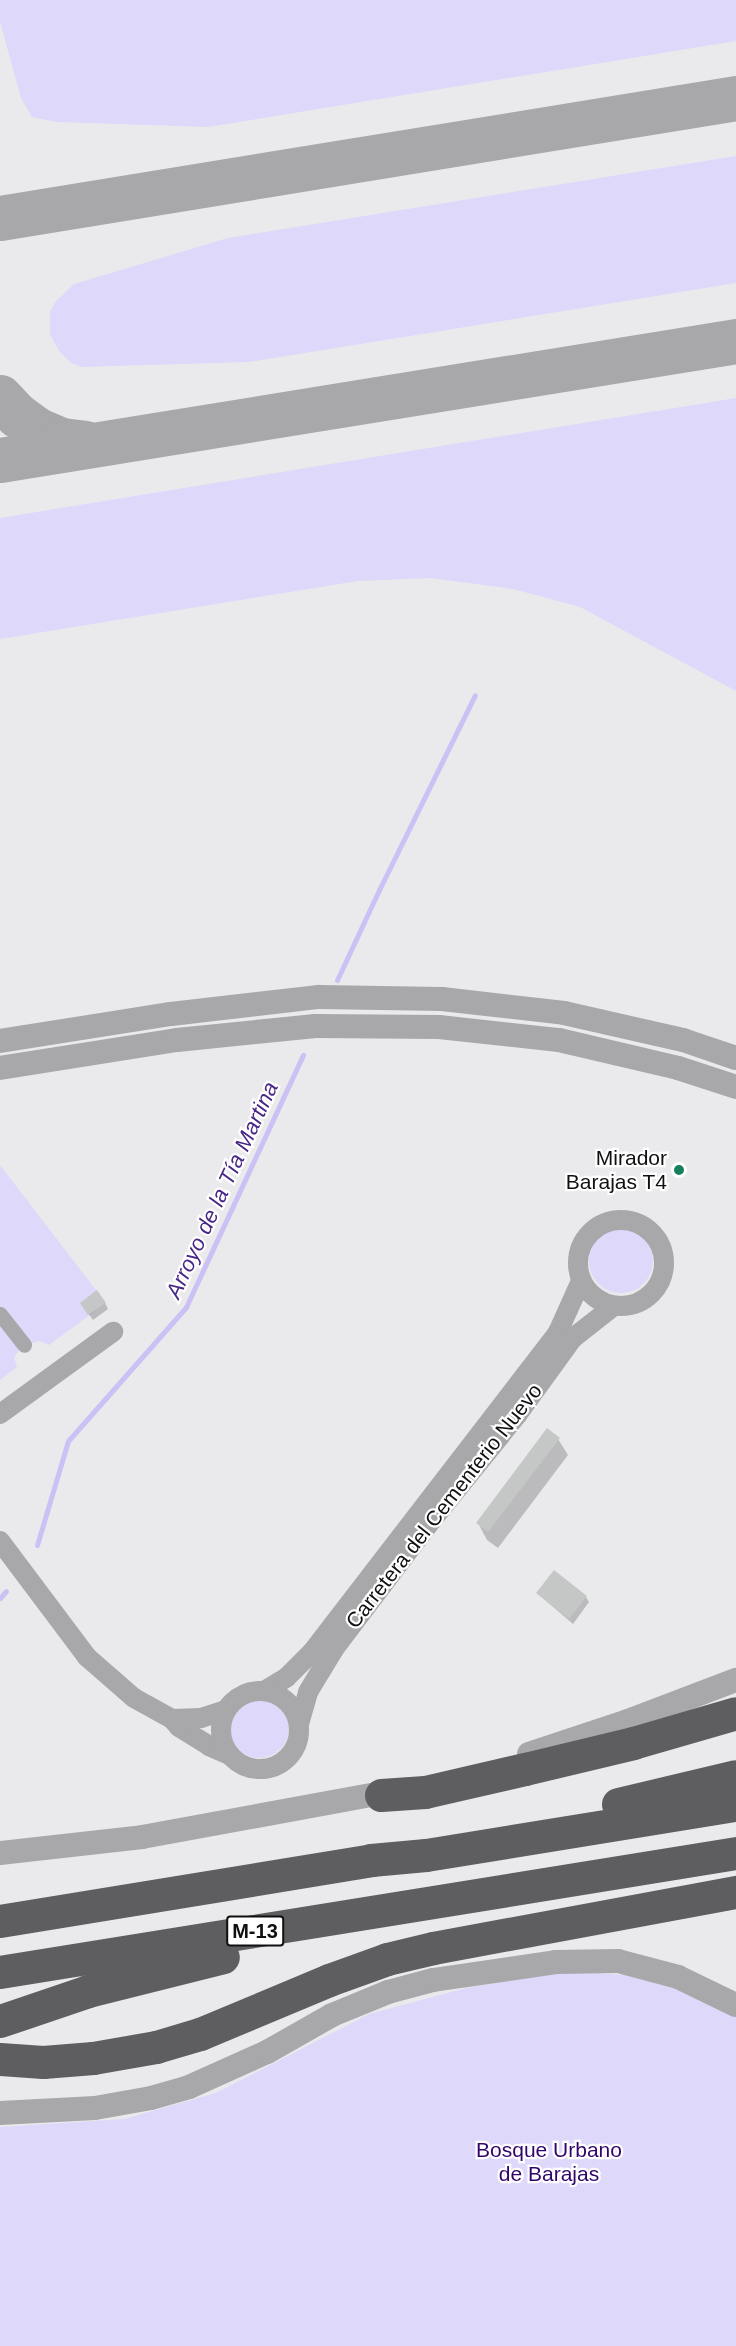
<!DOCTYPE html>
<meta charset="utf-8">
<style>
body{margin:0}
#map{position:relative;width:736px;height:2346px;overflow:hidden;background:#eaeaed;font-family:Helvetica,sans-serif}
div>[style]{position:absolute}
.green>*{inset:0;background:#ded8fa}
.round{border-radius:50%}
.shadow>*{inset:0;background:#0003}
.stream>*{height:5px;margin:-2.5px;padding:0 2.5px;transform-origin:2.5px;border-radius:2.5px;background:#cbc1f5}
.taxiway>*{height:45px;margin:-22.5px;padding:0 22.5px;transform-origin:22.5px;border-radius:22.5px;background:#a8a8aa}
.building>*{inset:0;background:#c4c7c5}
.pedestrian>*{height:15px;margin:-7.5px;padding:0 7.5px;transform-origin:7.5px;border-radius:7.5px;background:#a8a8aa}
.minor>*{height:20px;margin:-10px;padding:0 10px;transform-origin:10px;border-radius:10px;background:#a8a8aa}
.minor>.ring{margin:-10px;padding:0;box-sizing:content-box;background:none;border:20px solid #a8a8aa;border-radius:50%}
.tertiary>*{height:24px;margin:-12px;padding:0 12px;transform-origin:12px;border-radius:12px;background:#a8a8aa}
.motorway>*{height:33px;margin:-16.5px;padding:0 16.5px;transform-origin:16.5px;border-radius:16.5px;background:#5e5e61}
.dots>*{width:16px;height:16px;translate:-50% -50%;box-sizing:border-box;border:3px solid #fff;border-radius:50%}
span{translate:-50% -50%;white-space:nowrap;text-align:center;line-height:1.15;-webkit-text-stroke:4.5px #fff;paint-order:stroke}
.shield-label span{padding:2px 4px;background:#fff;border:2px solid;border-radius:4px;-webkit-text-stroke-width:0}
.shield-label{font-size:20px;color:#101011;font-weight:700}
.poi-label{font-size:21px;color:#101011}
.right{translate:-100% -50%;text-align:right}
.street-label{font-size:21px;color:#101011}
.park-label{font-size:21px;color:#32056a}
.water-label{font-size:22px;color:#482787;font-style:italic}
</style>
<div id="map">
<div class="green">
<i style="clip-path:polygon(0 0,736px 0,736px 41px,208px 127px,56px 122px,32px 117px,21px 98px,0 22px)"></i>
<i style="clip-path:polygon(736px 156px,736px 283px,249px 362px,82px 367px,71px 363px,59px 351px,50px 334px,50px 312px,55px 302px,74px 284px,228px 238px)"></i>
<i style="clip-path:polygon(736px 398px,736px 691px,580px 607px,513px 589px,430px 578px,358px 581px,0 639px,0 518px)"></i>
<i style="clip-path:polygon(0 1165px,106px 1303px,49px 1345px,39px 1341px,24px 1345px,14px 1357px,17px 1367px,0 1380px)"></i>
<i class="round" style="left:589px;top:1229px;width:64px;height:64px"></i>
<i class="round" style="left:229px;top:1698px;width:60px;height:60px"></i>
<i style="clip-path:polygon(567px 1971px,654px 1977px,736px 2017px,736px 2346px,0 2346px,0 2127px,124px 2119px,216px 2093px,369px 2014px,466px 1988px)"></i>
</div>
<div class="shadow">
<i style="clip-path:polygon(105px 1303px,108px 1309px,93px 1320px,85px 1309px)"></i>
<i style="clip-path:polygon(558px 1439px,568px 1455px,498px 1548px,487px 1540px,478px 1523px)"></i>
<i style="clip-path:polygon(538px 1594px,586px 1597px,589px 1602px,573px 1624px)"></i>
</div>
<div class="stream">
<i style="left:337px;top:980px;width:99px;rotate:-65deg"></i>
<i style="left:379px;top:890px;width:217px;rotate:-63.8deg"></i>
<i style="left:37px;top:1545px;width:109px;rotate:-73.4deg"></i>
<i style="left:68px;top:1441px;width:179px;rotate:-48.6deg"></i>
<i style="left:186px;top:1307px;width:278px;rotate:-65.1deg"></i>
<i style="left:0;top:1598px;width:9px;rotate:-49deg"></i>
</div>
<div class="taxiway">
<i style="left:0;top:218px;width:746px;rotate:-9.26deg"></i>
<i style="left:0;top:397px;width:25px;rotate:47deg"></i>
<i style="left:17px;top:415px;width:26px;rotate:36deg"></i>
<i style="left:38px;top:430px;width:26px;rotate:23deg"></i>
<i style="left:62px;top:440px;width:23px;rotate:7deg"></i>
<i style="left:0;top:460px;width:746px;rotate:-9.18deg"></i>
</div>
<div class="building">
<i style="clip-path:polygon(97px 1290px,106px 1303px,88px 1315px,80px 1303px)"></i>
<i style="clip-path:polygon(547px 1428px,560px 1438px,488px 1532px,476px 1523px)"></i>
<i style="clip-path:polygon(554px 1570px,587px 1596px,569px 1619px,536px 1593px)"></i>
</div>
<div class="pedestrian">
<i style="left:0;top:1314px;width:39px;rotate:52deg"></i>
</div>
<div class="minor">
<i class="ring" style="left:578px;top:1220px;width:66px;height:66px"></i>
<i style="left:0;top:1414px;width:140px;rotate:-36deg"></i>
<i style="left:0;top:1541px;width:145px;rotate:53.1deg"></i>
<i style="left:87px;top:1657px;width:62px;rotate:41.1deg"></i>
<i style="left:134px;top:1698px;width:43px;rotate:28.9deg"></i>
<i style="left:172px;top:1719px;width:11px;rotate:49deg"></i>
<i style="left:179px;top:1727px;width:36px;rotate:32deg"></i>
<i style="left:209px;top:1746px;width:22px;rotate:24deg"></i>
<i style="left:264px;top:1691px;width:26px;rotate:-31deg"></i>
<i style="left:286px;top:1678px;width:37px;rotate:-45deg"></i>
<i style="left:312px;top:1652px;width:404px;rotate:-52.4deg"></i>
<i style="left:558px;top:1332px;width:56px;rotate:-65.7deg"></i>
<i class="ring" style="left:221px;top:1691px;width:58px;height:58px"></i>
<i style="left:172px;top:1719px;width:29px;rotate:-2deg"></i>
<i style="left:201px;top:1718px;width:26px;rotate:-18deg"></i>
<i style="left:299px;top:1724px;width:33px;rotate:-74deg"></i>
<i style="left:308px;top:1692px;width:50px;rotate:-58.8deg"></i>
<i style="left:334px;top:1649px;width:156px;rotate:-52.8deg"></i>
<i style="left:428px;top:1525px;width:141px;rotate:-51deg"></i>
<i style="left:517px;top:1415px;width:95px;rotate:-54deg"></i>
<i style="left:573px;top:1338px;width:52px;rotate:-38deg"></i>
</div>
<div class="tertiary">
<i style="left:0;top:1041px;width:173px;rotate:-9deg"></i>
<i style="left:171px;top:1014px;width:149px;rotate:-6.6deg"></i>
<i style="left:319px;top:997px;width:123px;rotate:0.9deg"></i>
<i style="left:442px;top:999px;width:123px;rotate:6.5deg"></i>
<i style="left:564px;top:1013px;width:122px;rotate:12.8deg"></i>
<i style="left:683px;top:1040px;width:56px;rotate:18.8deg"></i>
<i style="left:0;top:1068px;width:179px;rotate:-9deg"></i>
<i style="left:177px;top:1040px;width:139px;rotate:-5.8deg"></i>
<i style="left:315px;top:1026px;width:124px;rotate:0.5deg"></i>
<i style="left:439px;top:1027px;width:121px;rotate:6.2deg"></i>
<i style="left:559px;top:1040px;width:122px;rotate:13.2deg"></i>
<i style="left:678px;top:1068px;width:61px;rotate:18.1deg"></i>
<i style="left:529px;top:1754px;width:104px;rotate:-18.4deg"></i>
<i style="left:628px;top:1721px;width:116px;rotate:-20.8deg"></i>
<i style="left:0;top:1853px;width:143px;rotate:-6.4deg"></i>
<i style="left:142px;top:1837px;width:259px;rotate:-10.4deg"></i>
<i style="left:0;top:2113px;width:95px;rotate:-3deg"></i>
<i style="left:95px;top:2108px;width:57px;rotate:-10.1deg"></i>
<i style="left:151px;top:2098px;width:40px;rotate:-16deg"></i>
<i style="left:189px;top:2087px;width:85px;rotate:-24.2deg"></i>
<i style="left:267px;top:2052px;width:75px;rotate:-29.6deg"></i>
<i style="left:332px;top:2015px;width:61px;rotate:-22.3deg"></i>
<i style="left:388px;top:1992px;width:47px;rotate:-14.9deg"></i>
<i style="left:433px;top:1980px;width:124px;rotate:-8.3deg"></i>
<i style="left:556px;top:1962px;width:62px;rotate:-0.9deg"></i>
<i style="left:618px;top:1961px;width:62px;rotate:14.9deg"></i>
<i style="left:678px;top:1977px;width:64px;rotate:25.8deg"></i>
</div>
<div class="motorway">
<i style="left:381px;top:1795px;width:44px;rotate:-3.9deg"></i>
<i style="left:425px;top:1792px;width:103px;rotate:-13deg"></i>
<i style="left:525px;top:1769px;width:111px;rotate:-13.5deg"></i>
<i style="left:633px;top:1743px;width:107px;rotate:-16.2deg"></i>
<i style="left:618px;top:1804px;width:121px;rotate:-13.3deg"></i>
<i style="left:0;top:1921px;width:376px;rotate:-9.3deg"></i>
<i style="left:371px;top:1860px;width:55px;rotate:-5.2deg"></i>
<i style="left:426px;top:1855px;width:314px;rotate:-9.2deg"></i>
<i style="left:0;top:1972px;width:746px;rotate:-9.18deg"></i>
<i style="left:0;top:2021px;width:93px;rotate:-18.8deg"></i>
<i style="left:88px;top:1991px;width:139px;rotate:-14.1deg"></i>
<i style="left:0;top:2059px;width:43px;rotate:4deg"></i>
<i style="left:43px;top:2062px;width:50px;rotate:-4.6deg"></i>
<i style="left:93px;top:2058px;width:64px;rotate:-9.9deg"></i>
<i style="left:156px;top:2047px;width:46px;rotate:-16.5deg"></i>
<i style="left:200px;top:2034px;width:140px;rotate:-22.7deg"></i>
<i style="left:329px;top:1980px;width:62px;rotate:-19.9deg"></i>
<i style="left:387px;top:1959px;width:47px;rotate:-13.4deg"></i>
<i style="left:433px;top:1948px;width:308px;rotate:-10.5deg"></i>
</div>
<div class="dots">
<i style="left:679px;top:1170px;background:#14805b"></i>
</div>
<div class="shield-label">
<span style="left:255px;top:1931px">M-13</span>
</div>
<div class="poi-label">
<span class="right" style="left:667px;top:1170px">Mirador<br>Barajas T4</span>
</div>
<div class="street-label">
<span style="left:444px;top:1506px;rotate:-52deg">Carretera del Cementerio Nuevo</span>
</div>
<div class="park-label">
<span style="left:549px;top:2162px">Bosque Urbano<br>de Barajas</span>
</div>
<div class="water-label">
<span style="left:222px;top:1190px;rotate:-65deg">Arroyo de la Tía Martina</span>
</div>
</div>
